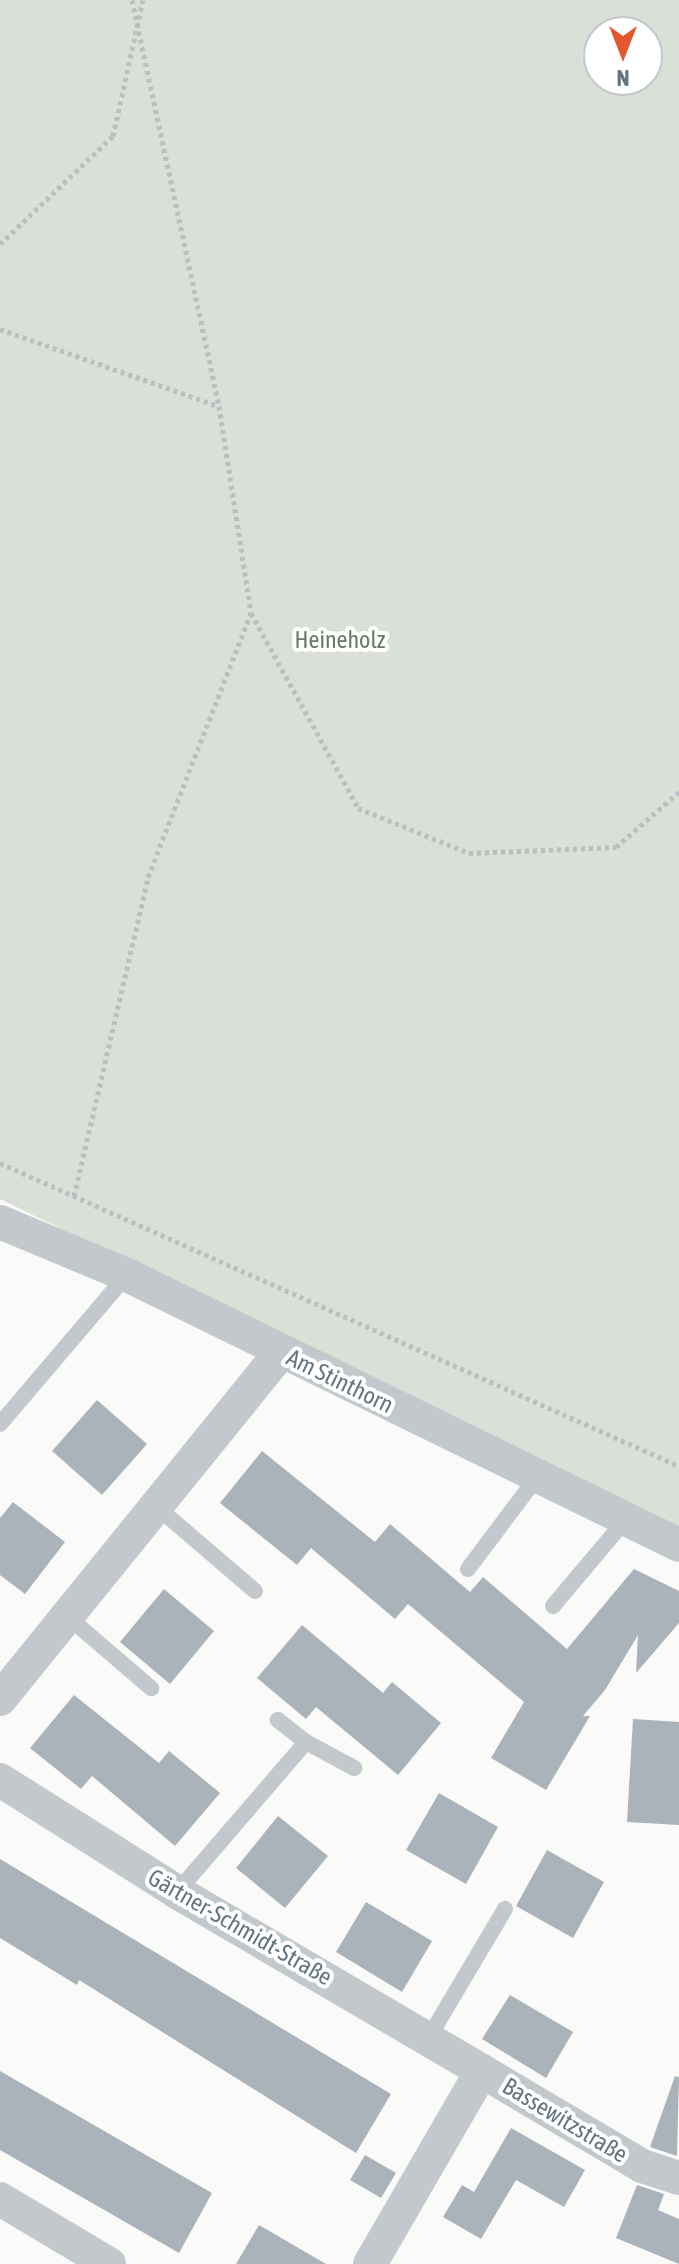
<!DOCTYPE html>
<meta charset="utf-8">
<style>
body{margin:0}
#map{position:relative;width:679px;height:2264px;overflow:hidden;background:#fafaf8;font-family:"Asap Condensed",sans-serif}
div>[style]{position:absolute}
.green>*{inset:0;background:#dadfd7}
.building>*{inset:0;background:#aab3b9}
.path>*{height:5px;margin-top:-2.5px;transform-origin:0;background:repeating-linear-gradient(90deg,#bbbfc2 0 4px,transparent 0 8px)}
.lane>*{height:16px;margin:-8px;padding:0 8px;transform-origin:8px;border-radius:8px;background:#c3c8cc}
.street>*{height:34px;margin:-17px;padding:0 17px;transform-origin:17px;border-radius:17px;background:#c3c8cc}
span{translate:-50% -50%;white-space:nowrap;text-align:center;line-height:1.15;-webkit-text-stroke:8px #fff;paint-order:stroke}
.park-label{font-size:24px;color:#687a64}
.street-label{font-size:24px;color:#657683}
.north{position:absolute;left:583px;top:16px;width:80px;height:80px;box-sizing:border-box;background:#fff;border:2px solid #c1c8cd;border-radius:50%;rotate:180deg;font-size:22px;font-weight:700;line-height:32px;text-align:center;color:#657683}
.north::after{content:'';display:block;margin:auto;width:28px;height:36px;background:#e4572e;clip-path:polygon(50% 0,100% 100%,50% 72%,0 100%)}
</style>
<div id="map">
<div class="green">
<i style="clip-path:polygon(evenodd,0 0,679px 0,679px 1531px,0 1199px,0 0,599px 32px,647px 32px,647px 80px,599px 80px,599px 32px)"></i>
</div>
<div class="building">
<i style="clip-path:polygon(97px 1400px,147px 1444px,102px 1495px,52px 1451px)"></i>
<i style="clip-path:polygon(262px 1451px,375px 1542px,390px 1524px,470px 1592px,483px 1577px,567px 1649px,634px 1569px,679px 1591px,679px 1623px,636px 1673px,638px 1635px,605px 1690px,583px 1716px,590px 1716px,546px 1790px,491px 1758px,524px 1702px,408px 1604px,395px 1619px,311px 1548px,297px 1565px,220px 1503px)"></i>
<i style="clip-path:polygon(13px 1502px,65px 1542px,25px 1594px,0 1575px,0 1518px)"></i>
<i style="clip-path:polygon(164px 1589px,214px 1631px,170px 1684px,120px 1642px)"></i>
<i style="clip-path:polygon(302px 1625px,383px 1693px,392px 1682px,441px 1723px,398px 1775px,316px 1707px,306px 1719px,257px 1678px)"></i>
<i style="clip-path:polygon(74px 1695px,159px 1763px,169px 1751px,220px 1793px,175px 1846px,92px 1776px,81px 1789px,30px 1748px)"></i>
<i style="clip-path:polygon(633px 1719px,679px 1722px,679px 1825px,627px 1822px)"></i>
<i style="clip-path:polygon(439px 1793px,498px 1827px,466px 1884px,406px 1850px)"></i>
<i style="clip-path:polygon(278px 1816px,328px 1856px,285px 1908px,236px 1868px)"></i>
<i style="clip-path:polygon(547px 1850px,604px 1882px,573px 1938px,516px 1906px)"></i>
<i style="clip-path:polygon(0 1859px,391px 2094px,356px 2153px,79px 1980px,77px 1985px,0 1938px)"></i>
<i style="clip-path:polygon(366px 1902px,432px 1941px,402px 1992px,336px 1952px)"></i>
<i style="clip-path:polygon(510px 1995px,573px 2032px,546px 2078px,482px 2039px)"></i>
<i style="clip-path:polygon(0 2071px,212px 2193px,179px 2253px,0 2150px)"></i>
<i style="clip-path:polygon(675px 2076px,679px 2077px,677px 2156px,650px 2147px)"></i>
<i style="clip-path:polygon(511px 2128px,585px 2170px,564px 2207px,516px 2180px,481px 2239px,443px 2217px,462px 2185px,474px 2192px)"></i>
<i style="clip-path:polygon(365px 2155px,396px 2173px,381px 2198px,350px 2180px)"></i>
<i style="clip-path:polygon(637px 2185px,664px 2194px,658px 2210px,679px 2219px,679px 2264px,616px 2238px)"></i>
<i style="clip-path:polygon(259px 2225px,326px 2264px,236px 2264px)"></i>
</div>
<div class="path">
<i style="left:132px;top:0;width:414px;rotate:77.9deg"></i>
<i style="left:0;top:244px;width:156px;rotate:-43.7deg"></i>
<i style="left:113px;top:136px;width:139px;rotate:-77.6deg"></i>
<i style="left:0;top:329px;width:232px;rotate:19.4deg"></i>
<i style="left:219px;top:406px;width:209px;rotate:81.2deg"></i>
<i style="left:251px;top:613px;width:222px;rotate:61.2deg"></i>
<i style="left:358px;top:808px;width:120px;rotate:22.1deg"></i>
<i style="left:469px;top:853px;width:147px;rotate:-2.3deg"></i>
<i style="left:616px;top:847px;width:84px;rotate:-41.1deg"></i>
<i style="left:0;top:1163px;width:744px;rotate:24.05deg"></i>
<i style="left:74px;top:1196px;width:327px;rotate:-76.9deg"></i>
<i style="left:148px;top:877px;width:283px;rotate:-68.7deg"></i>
</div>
<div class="lane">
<i style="left:0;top:1424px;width:196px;rotate:-49.6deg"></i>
<i style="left:157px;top:1507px;width:129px;rotate:40.6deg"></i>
<i style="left:468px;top:1569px;width:115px;rotate:-53.1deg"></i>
<i style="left:553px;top:1606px;width:115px;rotate:-49.9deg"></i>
<i style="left:67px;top:1616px;width:111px;rotate:40.6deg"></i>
<i style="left:306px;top:1742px;width:55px;rotate:28.4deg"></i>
<i style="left:177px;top:1892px;width:198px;rotate:-49.3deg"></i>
<i style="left:306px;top:1742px;width:36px;rotate:-142deg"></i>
<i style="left:429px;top:2037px;width:149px;rotate:-59.3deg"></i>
</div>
<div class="street">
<i style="left:0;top:1222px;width:138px;rotate:22.7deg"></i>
<i style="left:127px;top:1275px;width:614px;rotate:26.06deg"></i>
<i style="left:0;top:1699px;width:447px;rotate:-51deg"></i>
<i style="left:0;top:1780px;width:209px;rotate:32.3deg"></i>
<i style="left:177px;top:1892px;width:354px;rotate:30.4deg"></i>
<i style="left:0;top:2199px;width:127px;rotate:30.8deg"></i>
<i style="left:370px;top:2264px;width:223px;rotate:-59.9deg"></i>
<i style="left:482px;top:2071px;width:186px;rotate:30.7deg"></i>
<i style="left:642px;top:2166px;width:39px;rotate:18deg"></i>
</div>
<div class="park-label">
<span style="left:340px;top:640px">Heineholz</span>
</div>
<div class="street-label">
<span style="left:340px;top:1381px;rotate:26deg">Am Stinthorn</span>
<span style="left:240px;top:1927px;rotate:30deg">Gärtner-Schmidt-Straße</span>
<span style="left:565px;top:2120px;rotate:31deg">Bassewitzstraße</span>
</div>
<div class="north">N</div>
</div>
